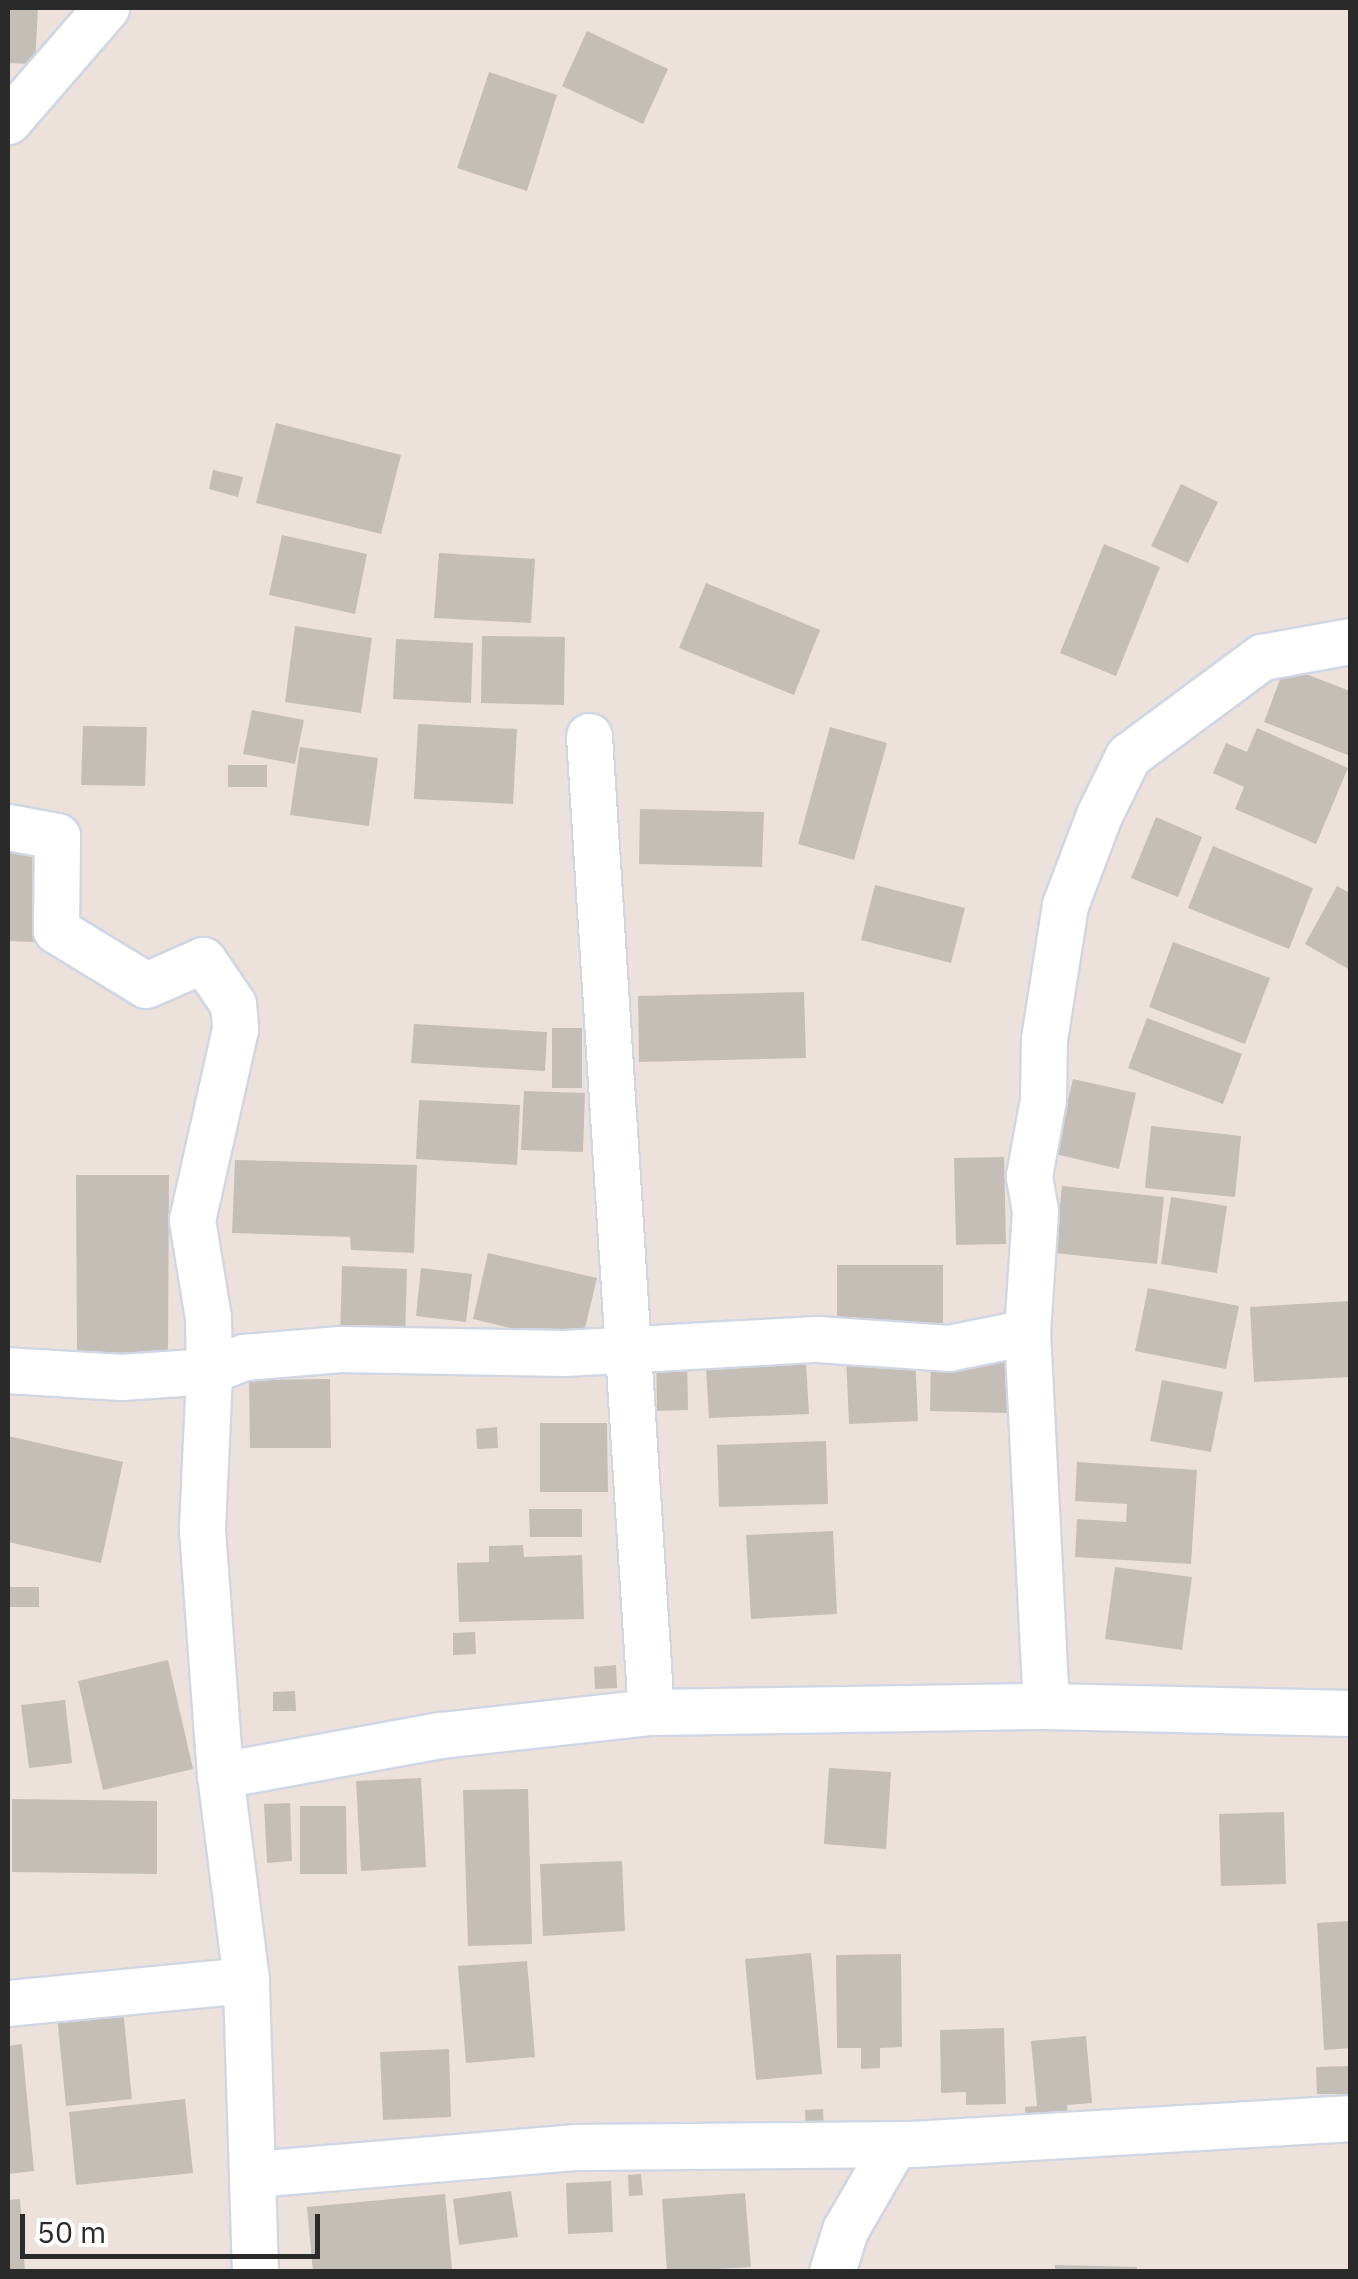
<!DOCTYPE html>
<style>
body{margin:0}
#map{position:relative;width:1358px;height:2279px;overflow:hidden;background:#ece2db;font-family:"IBM Plex Sans",sans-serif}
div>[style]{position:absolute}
.building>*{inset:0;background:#c4beb7}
.roads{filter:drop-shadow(2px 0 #d0d6e3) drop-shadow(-2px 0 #d0d6e3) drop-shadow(0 2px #d0d6e3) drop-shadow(0 -2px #d0d6e3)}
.street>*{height:45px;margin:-22.5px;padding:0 22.5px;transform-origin:22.5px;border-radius:22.5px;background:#fff}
span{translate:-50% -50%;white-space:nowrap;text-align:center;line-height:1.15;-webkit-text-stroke:8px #fff;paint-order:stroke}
.frame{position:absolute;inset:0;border:10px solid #2a2a2a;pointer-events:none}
.scale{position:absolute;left:20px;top:2214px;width:300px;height:45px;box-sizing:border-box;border:5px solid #2a2a2a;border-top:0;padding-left:12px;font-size:30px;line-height:35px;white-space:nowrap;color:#2a2a2a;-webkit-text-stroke:8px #fff;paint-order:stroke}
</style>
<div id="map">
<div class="building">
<i style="clip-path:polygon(8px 8px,38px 8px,35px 64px,8px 63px)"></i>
<i style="clip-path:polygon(587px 31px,668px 69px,643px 124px,562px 86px)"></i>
<i style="clip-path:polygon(489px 72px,557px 95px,527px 191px,457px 168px)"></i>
<i style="clip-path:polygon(276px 423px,401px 455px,381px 534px,256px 503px)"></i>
<i style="clip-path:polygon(213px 470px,243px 477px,238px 497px,209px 489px)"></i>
<i style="clip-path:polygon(1181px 484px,1218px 502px,1188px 563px,1151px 546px)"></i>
<i style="clip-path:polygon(282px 535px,367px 554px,355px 614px,269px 595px)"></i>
<i style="clip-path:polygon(1104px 544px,1160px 567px,1116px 676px,1060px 653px)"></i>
<i style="clip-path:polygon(439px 553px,535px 559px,531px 623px,434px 618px)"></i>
<i style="clip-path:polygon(706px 583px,820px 630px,794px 695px,679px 648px)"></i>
<i style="clip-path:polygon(295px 626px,372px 638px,361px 713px,285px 702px)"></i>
<i style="clip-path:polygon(482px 636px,565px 637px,564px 705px,481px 703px)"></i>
<i style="clip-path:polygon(396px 639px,473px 643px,471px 703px,393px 699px)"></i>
<i style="clip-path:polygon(1285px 666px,1350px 691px,1350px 756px,1264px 722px)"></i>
<i style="clip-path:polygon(252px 710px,304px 720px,295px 764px,243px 754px)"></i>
<i style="clip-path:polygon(418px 724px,517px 729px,513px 804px,414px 799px)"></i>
<i style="clip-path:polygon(83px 726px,147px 727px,145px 786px,81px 785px)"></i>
<i style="clip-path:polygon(830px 727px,887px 743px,854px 860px,798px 844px)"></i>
<i style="clip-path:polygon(1257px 728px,1348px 768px,1316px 844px,1235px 809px,1244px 787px,1213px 773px,1226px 743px,1247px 752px)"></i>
<i style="clip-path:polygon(300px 747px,378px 758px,369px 826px,290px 815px)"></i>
<i style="clip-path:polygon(228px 765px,267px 765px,267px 787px,228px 787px)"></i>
<i style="clip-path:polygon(640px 809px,764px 812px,762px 867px,639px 864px)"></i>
<i style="clip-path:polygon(1156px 817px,1202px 837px,1178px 897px,1131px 878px)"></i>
<i style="clip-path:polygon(1213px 846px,1313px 888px,1289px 949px,1188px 908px)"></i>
<i style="clip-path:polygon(8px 849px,37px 850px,34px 942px,8px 941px)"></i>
<i style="clip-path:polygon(875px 885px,965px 908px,951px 963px,861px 940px)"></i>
<i style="clip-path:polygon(1337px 886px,1350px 893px,1350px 970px,1305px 944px)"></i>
<i style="clip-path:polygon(1173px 942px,1270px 978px,1245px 1044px,1149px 1007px)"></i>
<i style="clip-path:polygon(804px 992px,806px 1058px,639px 1062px,638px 996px)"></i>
<i style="clip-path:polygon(1147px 1018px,1242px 1054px,1223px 1104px,1128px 1068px)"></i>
<i style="clip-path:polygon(414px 1024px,547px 1032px,545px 1071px,411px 1063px)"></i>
<i style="clip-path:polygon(552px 1028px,582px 1028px,582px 1088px,552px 1088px)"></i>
<i style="clip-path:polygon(1073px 1079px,1136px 1093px,1119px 1169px,1055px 1154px)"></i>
<i style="clip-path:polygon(524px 1091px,585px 1093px,583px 1152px,521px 1150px)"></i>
<i style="clip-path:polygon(419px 1100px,520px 1105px,517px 1165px,416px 1159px)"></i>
<i style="clip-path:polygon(1151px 1126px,1241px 1136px,1235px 1197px,1145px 1188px)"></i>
<i style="clip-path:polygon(1004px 1157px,1006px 1244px,956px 1245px,954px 1158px)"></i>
<i style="clip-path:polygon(235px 1160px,417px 1165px,414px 1253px,351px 1250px,350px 1237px,232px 1233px)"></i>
<i style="clip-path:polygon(76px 1175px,169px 1175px,168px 1354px,77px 1354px)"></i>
<i style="clip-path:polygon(1062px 1186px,1164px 1197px,1157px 1264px,1055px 1253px)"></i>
<i style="clip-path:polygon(1171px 1197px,1227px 1206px,1217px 1273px,1161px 1264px)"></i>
<i style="clip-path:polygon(488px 1253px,597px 1278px,581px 1345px,473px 1319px)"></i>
<i style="clip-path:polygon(837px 1265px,943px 1265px,943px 1330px,837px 1330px)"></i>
<i style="clip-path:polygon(342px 1266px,407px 1269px,405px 1340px,340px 1338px)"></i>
<i style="clip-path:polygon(421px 1268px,472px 1274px,466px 1322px,416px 1316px)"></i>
<i style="clip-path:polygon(1148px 1288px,1239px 1306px,1226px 1369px,1135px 1351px)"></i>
<i style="clip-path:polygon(1350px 1301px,1350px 1377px,1254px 1382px,1250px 1307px)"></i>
<i style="clip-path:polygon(805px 1346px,809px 1414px,709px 1418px,705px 1351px)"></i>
<i style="clip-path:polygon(656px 1353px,687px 1353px,688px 1410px,657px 1411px)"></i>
<i style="clip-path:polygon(915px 1355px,918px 1421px,849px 1424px,846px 1357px)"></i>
<i style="clip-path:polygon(931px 1355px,1009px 1356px,1008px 1413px,930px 1411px)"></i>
<i style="clip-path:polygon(330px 1379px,331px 1448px,250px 1448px,249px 1380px)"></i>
<i style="clip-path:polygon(1162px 1380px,1223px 1392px,1211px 1452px,1150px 1441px)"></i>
<i style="clip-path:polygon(540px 1423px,607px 1423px,608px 1492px,540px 1492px)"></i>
<i style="clip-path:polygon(497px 1427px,498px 1448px,477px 1449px,476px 1429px)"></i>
<i style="clip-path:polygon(8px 1436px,123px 1462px,101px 1563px,8px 1542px)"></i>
<i style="clip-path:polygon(826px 1441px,828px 1504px,719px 1507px,717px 1445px)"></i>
<i style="clip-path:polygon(1077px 1462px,1197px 1470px,1191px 1564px,1075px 1557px,1077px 1519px,1126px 1522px,1127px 1504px,1075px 1501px)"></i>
<i style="clip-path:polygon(529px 1509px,582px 1509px,582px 1537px,530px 1537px)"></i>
<i style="clip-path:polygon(833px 1531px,837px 1614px,751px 1619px,746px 1535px)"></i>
<i style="clip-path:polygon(523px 1545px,524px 1557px,582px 1555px,584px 1619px,459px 1622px,457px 1563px,489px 1562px,489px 1546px)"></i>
<i style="clip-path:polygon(1115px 1567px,1192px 1577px,1182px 1650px,1105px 1639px)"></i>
<i style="clip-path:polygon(8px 1587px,39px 1587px,39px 1607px,8px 1607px)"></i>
<i style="clip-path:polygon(475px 1632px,476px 1654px,453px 1655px,453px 1633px)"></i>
<i style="clip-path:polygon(168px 1660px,193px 1769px,103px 1790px,78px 1681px)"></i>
<i style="clip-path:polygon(616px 1665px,617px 1688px,595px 1689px,594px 1667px)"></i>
<i style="clip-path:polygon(295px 1691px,296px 1711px,273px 1711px,273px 1692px)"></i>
<i style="clip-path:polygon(65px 1700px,72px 1763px,29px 1768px,21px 1705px)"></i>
<i style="clip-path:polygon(829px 1768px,891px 1772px,886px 1849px,824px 1844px)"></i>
<i style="clip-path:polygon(421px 1778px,426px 1867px,361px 1871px,356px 1781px)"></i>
<i style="clip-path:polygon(528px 1789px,532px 1944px,468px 1946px,463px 1790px)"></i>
<i style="clip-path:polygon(12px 1799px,157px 1801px,157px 1874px,12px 1872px)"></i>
<i style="clip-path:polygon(290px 1803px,292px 1861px,267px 1863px,264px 1804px)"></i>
<i style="clip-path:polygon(300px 1806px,346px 1806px,347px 1874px,300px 1874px)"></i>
<i style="clip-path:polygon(1284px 1812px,1286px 1884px,1221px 1886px,1219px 1814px)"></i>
<i style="clip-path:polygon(622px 1861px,625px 1931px,543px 1936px,540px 1864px)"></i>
<i style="clip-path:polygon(1350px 1921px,1350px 2048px,1324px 2050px,1317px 1923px)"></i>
<i style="clip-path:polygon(811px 1953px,822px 2074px,756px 2080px,745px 1959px)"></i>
<i style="clip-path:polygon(901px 1954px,902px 2047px,880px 2048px,880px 2068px,861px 2069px,861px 2048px,837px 2048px,836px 1955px)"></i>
<i style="clip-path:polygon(527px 1961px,535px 2057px,466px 2063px,458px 1966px)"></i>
<i style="clip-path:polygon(123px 2009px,132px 2099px,66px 2106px,57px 2016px)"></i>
<i style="clip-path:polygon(1004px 2028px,1006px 2104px,966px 2105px,966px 2092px,941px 2093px,940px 2030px)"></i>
<i style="clip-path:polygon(1086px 2036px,1092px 2103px,1067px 2105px,1069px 2126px,1027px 2130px,1025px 2107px,1037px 2106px,1031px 2041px)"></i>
<i style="clip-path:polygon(22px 2044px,34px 2171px,8px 2174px,8px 2046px)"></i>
<i style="clip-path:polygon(449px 2049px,451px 2117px,383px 2120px,380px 2052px)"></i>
<i style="clip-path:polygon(1350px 2066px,1350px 2094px,1317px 2094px,1316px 2067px)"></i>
<i style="clip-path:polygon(185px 2099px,193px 2173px,76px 2185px,69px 2112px)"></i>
<i style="clip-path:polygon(823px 2109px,824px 2134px,806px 2134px,805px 2110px)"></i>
<i style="clip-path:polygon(641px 2174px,643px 2195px,629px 2196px,628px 2175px)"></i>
<i style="clip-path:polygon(611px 2181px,613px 2232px,568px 2234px,566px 2183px)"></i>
<i style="clip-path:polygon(511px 2191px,518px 2237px,459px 2245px,453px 2199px)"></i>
<i style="clip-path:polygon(745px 2193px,751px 2267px,667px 2272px,662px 2199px)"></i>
<i style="clip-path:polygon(445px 2194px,452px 2269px,313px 2272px,307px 2207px)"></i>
<i style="clip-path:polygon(20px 2199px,25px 2272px,8px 2272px,8px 2200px)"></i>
<i style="clip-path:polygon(1055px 2265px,1137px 2267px,1137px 2272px,1055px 2272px)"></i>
</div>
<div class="roads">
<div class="street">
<i style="left:8px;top:121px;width:150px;rotate:-49.1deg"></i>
<i style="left:589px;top:736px;width:978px;rotate:86.37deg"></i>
<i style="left:8px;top:827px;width:50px;rotate:10.4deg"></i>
<i style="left:57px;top:836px;width:94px;rotate:90.6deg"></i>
<i style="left:56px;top:930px;width:105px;rotate:31.4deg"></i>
<i style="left:146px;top:985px;width:62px;rotate:-23.7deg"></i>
<i style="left:203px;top:960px;width:53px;rotate:55.7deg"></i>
<i style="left:233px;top:1004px;width:25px;rotate:85deg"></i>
<i style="left:235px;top:1029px;width:196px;rotate:102.7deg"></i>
<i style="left:192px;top:1220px;width:99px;rotate:80.7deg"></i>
<i style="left:208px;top:1318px;width:53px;rotate:88.9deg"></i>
<i style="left:209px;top:1371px;width:88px;rotate:176.1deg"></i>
<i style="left:121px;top:1377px;width:113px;rotate:-176.5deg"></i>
<i style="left:1027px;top:1332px;width:374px;rotate:87.1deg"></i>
<i style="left:220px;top:1775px;width:225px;rotate:-10.3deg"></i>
<i style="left:441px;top:1735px;width:211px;rotate:-6.3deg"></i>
<i style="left:651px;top:1712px;width:395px;rotate:-0.9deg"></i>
<i style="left:1046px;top:1706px;width:304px;rotate:1.3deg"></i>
<i style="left:8px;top:2003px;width:239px;rotate:-5.5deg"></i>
<i style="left:254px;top:2174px;width:324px;rotate:-4.8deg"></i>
<i style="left:577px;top:2147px;width:336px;rotate:-0.5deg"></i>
<i style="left:913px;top:2144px;width:438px;rotate:-3.4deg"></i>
<i style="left:255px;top:2272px;width:292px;rotate:-91.8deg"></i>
<i style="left:246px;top:1980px;width:207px;rotate:-97.2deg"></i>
<i style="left:220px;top:1775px;width:248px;rotate:-94.2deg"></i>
<i style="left:202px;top:1528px;width:157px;rotate:-87.4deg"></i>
<i style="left:209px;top:1371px;width:38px;rotate:-22deg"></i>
<i style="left:244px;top:1357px;width:96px;rotate:-4.8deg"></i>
<i style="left:340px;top:1349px;width:224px;rotate:1deg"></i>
<i style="left:564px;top:1353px;width:253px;rotate:-3.2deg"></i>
<i style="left:817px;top:1339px;width:131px;rotate:3.9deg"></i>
<i style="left:948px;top:1348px;width:81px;rotate:-11.4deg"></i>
<i style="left:1027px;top:1332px;width:121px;rotate:-86.2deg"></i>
<i style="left:1035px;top:1211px;width:36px;rotate:-100deg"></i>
<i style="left:1029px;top:1176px;width:77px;rotate:-79.6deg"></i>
<i style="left:1043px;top:1100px;width:61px;rotate:-89.1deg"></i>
<i style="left:1044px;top:1039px;width:136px;rotate:-81.1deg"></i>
<i style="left:1065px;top:905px;width:96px;rotate:-69.3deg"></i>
<i style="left:1099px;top:815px;width:66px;rotate:-63.8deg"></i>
<i style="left:1128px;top:756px;width:167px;rotate:-36.5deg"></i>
<i style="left:1262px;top:657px;width:89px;rotate:-10.3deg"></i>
<i style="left:832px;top:2272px;width:44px;rotate:-72.8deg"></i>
<i style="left:845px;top:2230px;width:98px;rotate:-60deg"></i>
</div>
</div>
<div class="frame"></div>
<div class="scale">50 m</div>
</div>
